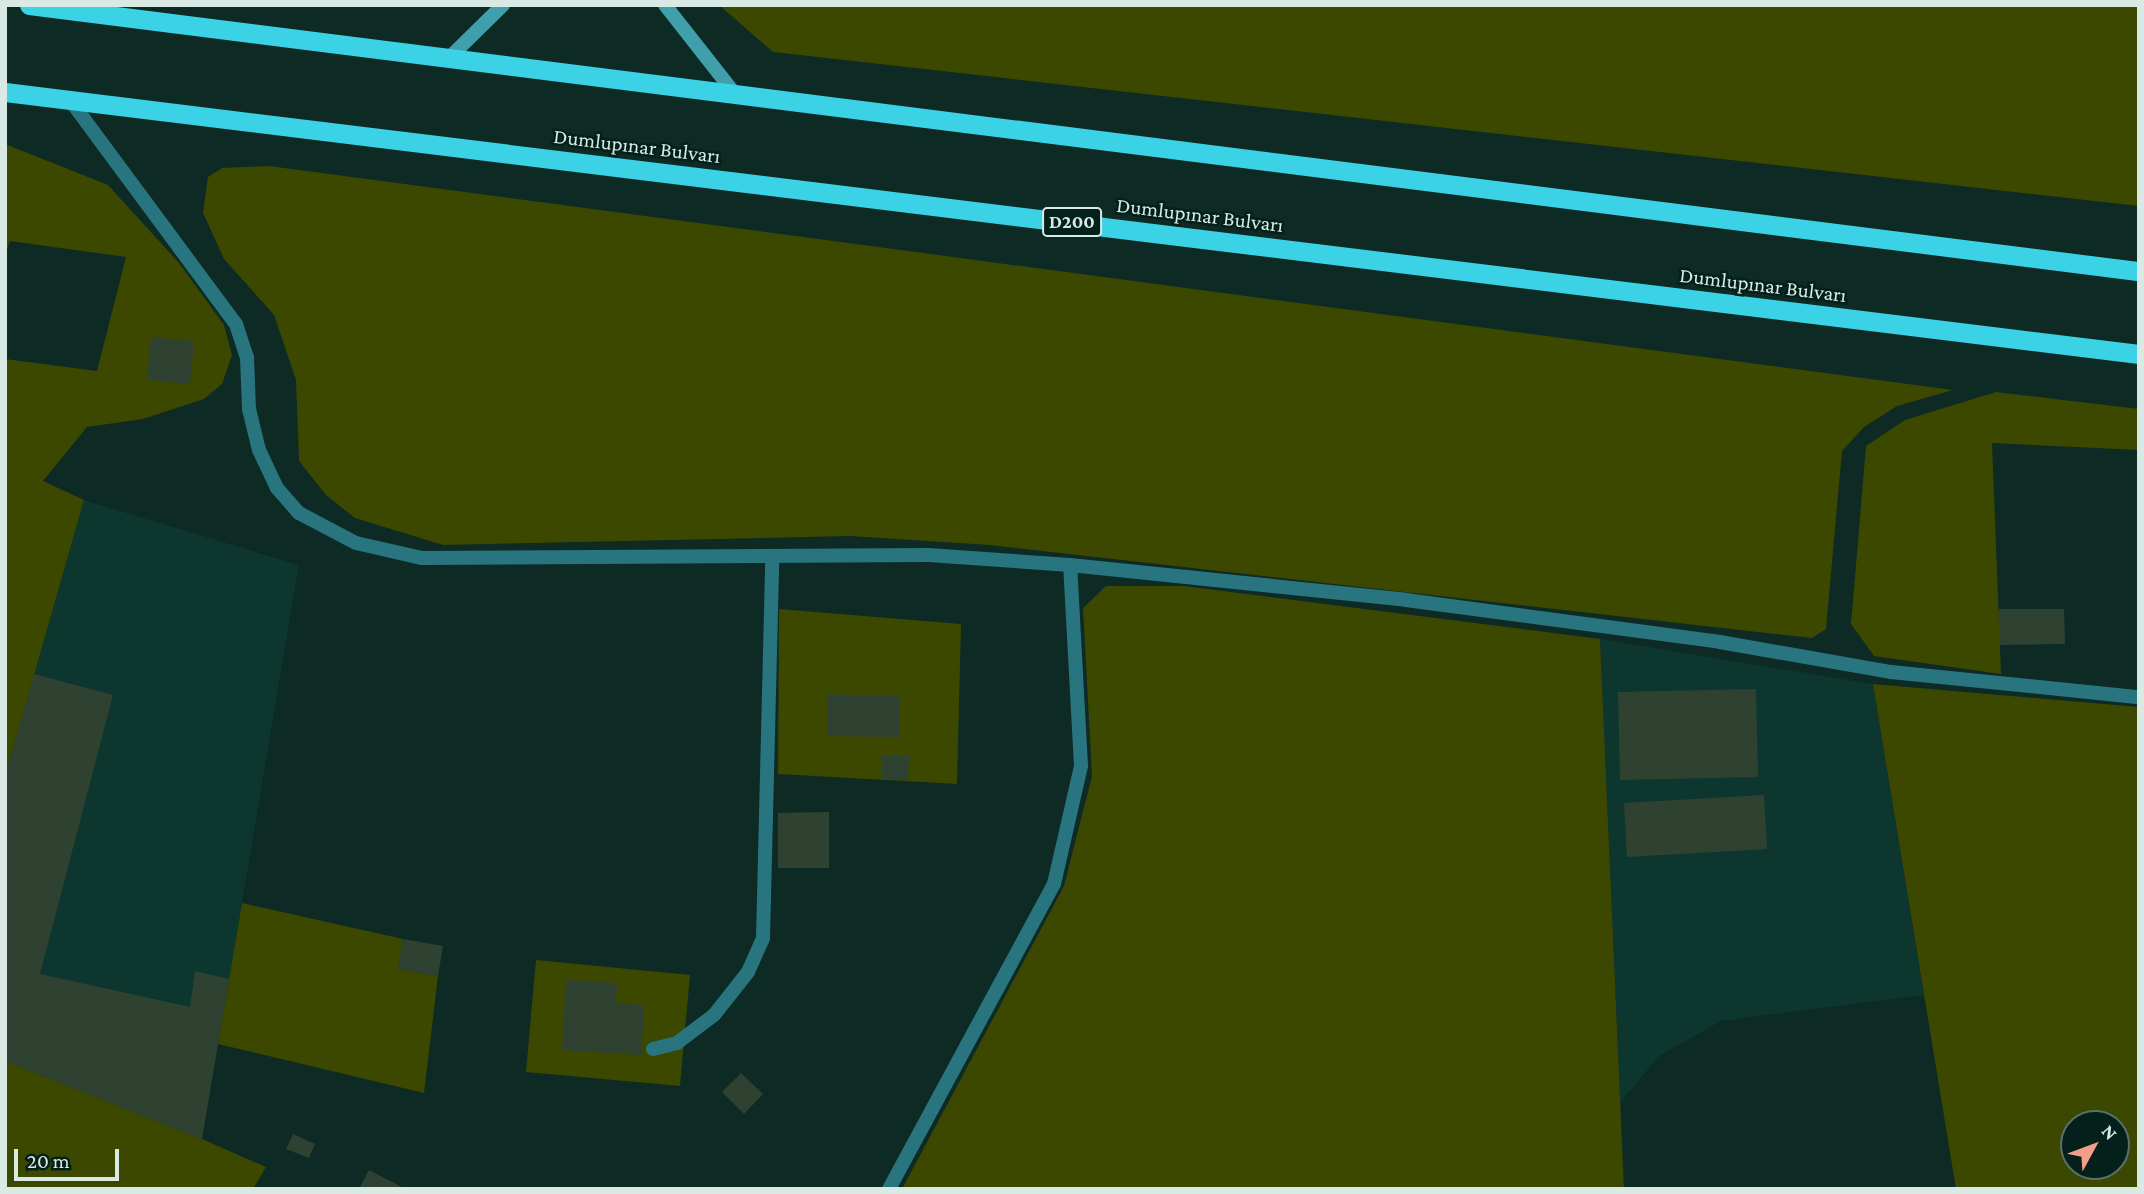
<!DOCTYPE html>
<meta charset="utf-8">
<style>
body{margin:0}
#map{position:relative;width:2144px;height:1194px;overflow:hidden;background:#0d2a24;font-family:"Crimson Pro",serif}
div>[style]{position:absolute}
.built>*{inset:0;background:#0c362e}
.green>*{inset:0;background:#3c4800}
.building>*{inset:0;background:#2f4232}
.service>*{height:14px;margin:-7px;padding:0 7px;transform-origin:7px;border-radius:7px;background:#28757f}
.minor>*{height:14px;margin:-7px;padding:0 7px;transform-origin:7px;border-radius:7px;background:#28757f}
.secondary>*{height:14px;margin:-7px;padding:0 7px;transform-origin:7px;border-radius:7px;background:#3fa0ac}
.trunk>*{height:19px;margin:-9.5px;padding:0 9.5px;transform-origin:9.5px;border-radius:9.5px;background:#3ad2e4}
span{translate:-50% -50%;white-space:nowrap;text-align:center;line-height:1.15;-webkit-text-stroke:5px #03201b;paint-order:stroke}
.shield-label span{padding:2px 5px;background:#03201b;border:2px solid;border-radius:5px;-webkit-text-stroke-width:0}
.shield-label{font-size:19px;color:#d9eae5;font-weight:700}
.street-label{font-size:21px;color:#d9eae5}
.frame{position:absolute;inset:0;border:7px solid #d9eae5;pointer-events:none}
.north{position:absolute;left:2060px;top:1110px;width:70px;height:70px;box-sizing:border-box;background:#03201b;border:2px solid #59716c;border-radius:50%;rotate:49deg;font-size:19px;font-weight:700;line-height:28px;text-align:center;color:#d9eae5}
.north::after{content:'';display:block;margin:auto;width:24px;height:32px;background:#f49d8b;clip-path:polygon(50% 0,100% 100%,50% 72%,0 100%)}
.scale{position:absolute;left:14px;top:1149px;width:105px;height:32px;box-sizing:border-box;border:4px solid #d9eae5;border-top:0;padding-left:9px;font-size:21px;line-height:24px;white-space:nowrap;color:#d9eae5;-webkit-text-stroke:5px #03201b;paint-order:stroke}
</style>
<div id="map">
<div class="built">
<i style="clip-path:polygon(84px 500px,299px 565px,202px 1139px,5px 1061px,5px 777px)"></i>
<i style="clip-path:polygon(1600px 639px,1873px 684px,1924px 995px,1721px 1021px,1659px 1056px,1620px 1103px)"></i>
</div>
<div class="green">
<i style="clip-path:polygon(719px 5px,2139px 5px,2139px 206px,773px 52px)"></i>
<i style="clip-path:polygon(5px 144px,108px 185px,179px 263px,224px 325px,232px 355px,222px 384px,204px 399px,143px 419px,87px 427px,43px 481px,84px 500px,5px 777px,5px 359px,97px 371px,126px 257px,10px 241px,5px 255px)"></i>
<i style="clip-path:polygon(269px 166px,1953px 390px,1897px 406px,1864px 427px,1842px 451px,1826px 629px,1812px 638px,990px 545px,850px 536px,443px 545px,355px 518px,326px 495px,299px 461px,296px 380px,274px 315px,224px 259px,203px 213px,208px 177px,222px 168px)"></i>
<i style="clip-path:polygon(1996px 392px,2139px 409px,2139px 450px,1992px 443px,2001px 674px,1874px 656px,1851px 624px,1866px 446px,1905px 420px)"></i>
<i style="clip-path:polygon(1106px 586px,1184px 586px,1600px 639px,1624px 1189px,902px 1189px,1064px 886px,1092px 776px,1083px 608px)"></i>
<i style="clip-path:polygon(779px 609px,961px 624px,957px 784px,778px 774px)"></i>
<i style="clip-path:polygon(evenodd,1873px 684px,2139px 707px,2139px 1189px,1956px 1189px,1873px 684px,2074px 1124px,2116px 1124px,2116px 1166px,2074px 1166px,2074px 1124px)"></i>
<i style="clip-path:polygon(242px 903px,403px 939px,398px 969px,438px 976px,424px 1093px,218px 1044px)"></i>
<i style="clip-path:polygon(536px 960px,690px 975px,680px 1086px,526px 1072px)"></i>
<i style="clip-path:polygon(5px 1061px,202px 1139px,266px 1167px,253px 1189px,5px 1189px)"></i>
</div>
<div class="building">
<i style="clip-path:polygon(151px 337px,194px 341px,190px 384px,147px 380px)"></i>
<i style="clip-path:polygon(1999px 609px,2064px 609px,2065px 644px,1999px 645px)"></i>
<i style="clip-path:polygon(34px 674px,113px 695px,40px 974px,190px 1007px,195px 971px,229px 979px,202px 1139px,5px 1061px,5px 777px)"></i>
<i style="clip-path:polygon(1756px 689px,1758px 777px,1620px 780px,1618px 692px)"></i>
<i style="clip-path:polygon(828px 694px,900px 696px,900px 737px,827px 736px)"></i>
<i style="clip-path:polygon(882px 756px,909px 756px,908px 780px,882px 779px)"></i>
<i style="clip-path:polygon(1764px 795px,1767px 849px,1627px 857px,1624px 803px)"></i>
<i style="clip-path:polygon(829px 812px,829px 868px,778px 868px,778px 813px)"></i>
<i style="clip-path:polygon(403px 939px,443px 946px,438px 976px,398px 969px)"></i>
<i style="clip-path:polygon(566px 980px,617px 983px,616px 1003px,644px 1005px,641px 1055px,562px 1050px)"></i>
<i style="clip-path:polygon(741px 1073px,763px 1094px,744px 1114px,722px 1092px)"></i>
<i style="clip-path:polygon(293px 1134px,315px 1144px,309px 1158px,286px 1149px)"></i>
<i style="clip-path:polygon(369px 1170px,406px 1189px,359px 1189px)"></i>
</div>
<div class="service">
<i style="left:653px;top:1049px;width:25px;rotate:-14deg"></i>
<i style="left:677px;top:1043px;width:46px;rotate:-37.1deg"></i>
<i style="left:714px;top:1015px;width:55px;rotate:-51.7deg"></i>
<i style="left:748px;top:972px;width:37px;rotate:-66deg"></i>
<i style="left:763px;top:938px;width:381px;rotate:-88.6deg"></i>
<i style="left:889px;top:1189px;width:347px;rotate:-61.6deg"></i>
<i style="left:1054px;top:884px;width:121px;rotate:-77.1deg"></i>
<i style="left:1081px;top:766px;width:201px;rotate:-93.1deg"></i>
</div>
<div class="minor">
<i style="left:70px;top:100px;width:279px;rotate:53.5deg"></i>
<i style="left:236px;top:324px;width:35px;rotate:72deg"></i>
<i style="left:247px;top:357px;width:52px;rotate:87.8deg"></i>
<i style="left:249px;top:409px;width:42px;rotate:76.3deg"></i>
<i style="left:259px;top:450px;width:42px;rotate:64.7deg"></i>
<i style="left:277px;top:488px;width:33px;rotate:49deg"></i>
<i style="left:299px;top:513px;width:64px;rotate:27.8deg"></i>
<i style="left:356px;top:543px;width:68px;rotate:12.8deg"></i>
<i style="left:422px;top:558px;width:506px;rotate:-0.34deg"></i>
<i style="left:928px;top:555px;width:142px;rotate:4deg"></i>
<i style="left:1070px;top:565px;width:338px;rotate:5.9deg"></i>
<i style="left:1406px;top:600px;width:317px;rotate:7.6deg"></i>
<i style="left:1720px;top:642px;width:174px;rotate:10deg"></i>
<i style="left:1891px;top:672px;width:249px;rotate:5.8deg"></i>
</div>
<div class="secondary">
<i style="left:665px;top:5px;width:113px;rotate:51.8deg"></i>
<i style="left:449px;top:58px;width:76px;rotate:-44.5deg"></i>
</div>
<div class="trunk">
<i style="left:29px;top:5px;width:2127px;rotate:7.19deg"></i>
<i style="left:5px;top:92px;width:2150px;rotate:7deg"></i>
</div>
<div class="shield-label">
<span style="left:1072px;top:222px">D200</span>
</div>
<div class="street-label">
<span style="left:637px;top:146px;rotate:7deg">Dumlupınar Bulvarı</span>
<span style="left:1200px;top:215px;rotate:7deg">Dumlupınar Bulvarı</span>
<span style="left:1763px;top:285px;rotate:7deg">Dumlupınar Bulvarı</span>
</div>
<div class="frame"></div>
<div class="north">N</div>
<div class="scale">20 m</div>
</div>
